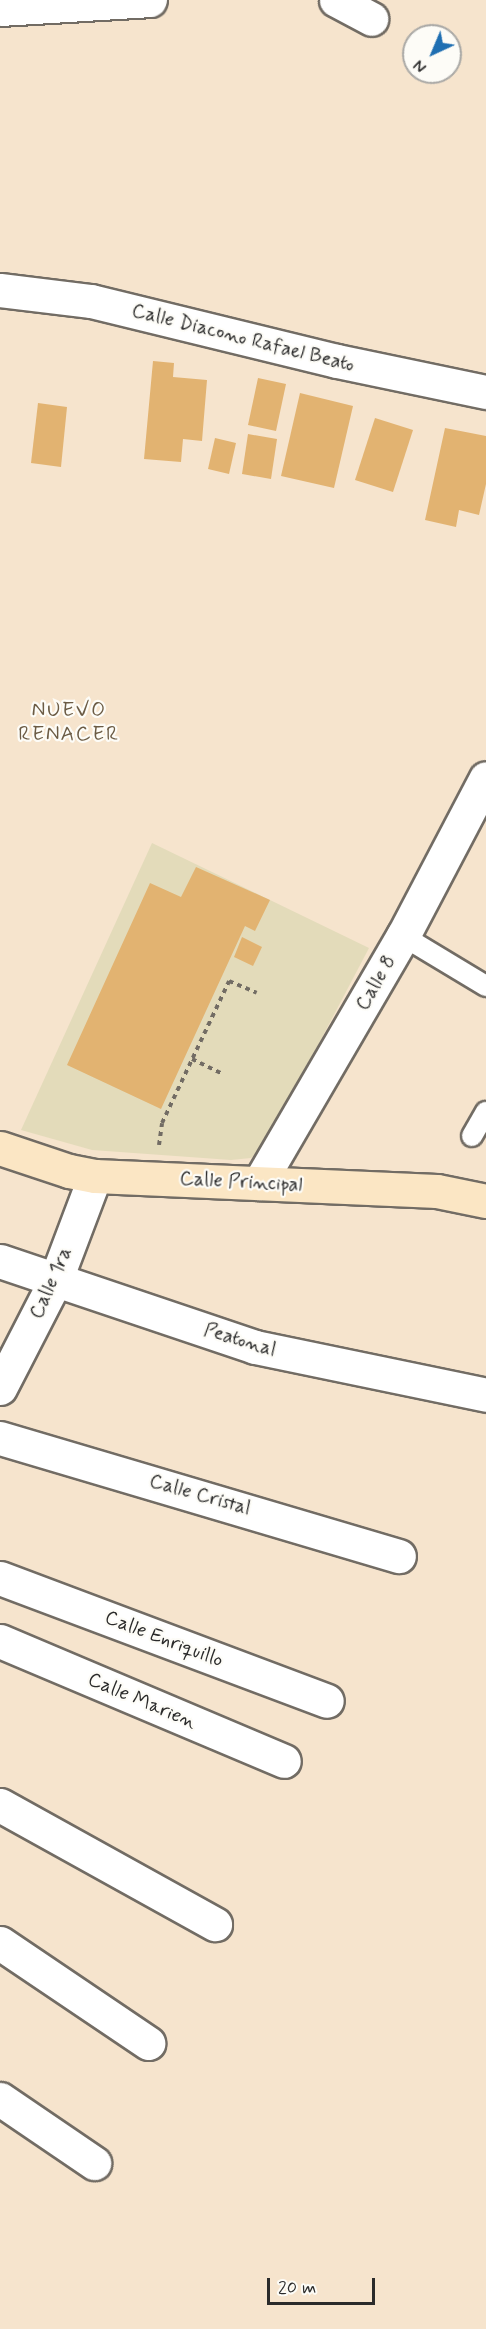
<!DOCTYPE html>
<style>
body{margin:0}
#map{position:relative;width:486px;height:2329px;overflow:hidden;background:#f6e4cd;font-family:Mynerve,sans-serif}
div>[style]{position:absolute}
.built>*{inset:0;background:#e3dbba}
.building>*{inset:0;background:#e2b371}
.path>*{height:4px;margin-top:-2px;transform-origin:0;background:repeating-linear-gradient(90deg,#726c64 0 4.5px,transparent 0 9px)}
.roads{filter:drop-shadow(2px 0 #726c64) drop-shadow(-2px 0 #726c64) drop-shadow(0 2px #726c64) drop-shadow(0 -2px #726c64)}
.lane>*{height:20px;margin:-10px;padding:0 10px;transform-origin:10px;border-radius:10px;background:#fff}
.street>*{height:33px;margin:-16.5px;padding:0 16.5px;transform-origin:16.5px;border-radius:16.5px;background:#fff}
.secondary>*{height:33px;margin:-16.5px;padding:0 16.5px;transform-origin:16.5px;border-radius:16.5px;background:#fbe6c4}
span{translate:-50% -50%;white-space:nowrap;text-align:center;line-height:1.15;-webkit-text-stroke:4.5px #fdfcf7;paint-order:stroke}
.street-label{font-size:20px;color:#2b2b2b}
.neighbourhood-label{font-size:21px;color:#6b5b44;letter-spacing:1.5px}
.north{position:absolute;left:402px;top:24px;width:60px;height:60px;box-sizing:border-box;background:#fdfcf7;border:2px solid #a9a8a5;border-radius:50%;rotate:224deg;font-size:16px;font-weight:700;line-height:24px;text-align:center;color:#2b2b2b}
.north::after{content:'';display:block;margin:auto;width:21px;height:27px;background:#1f6fb2;clip-path:polygon(50% 0,100% 100%,50% 72%,0 100%)}
.scale{position:absolute;left:267px;top:2278px;width:108px;height:27px;box-sizing:border-box;border:3px solid #2b2b2b;border-top:0;padding-left:8px;font-size:18px;line-height:21px;white-space:nowrap;color:#2b2b2b;-webkit-text-stroke:4px #fdfcf7;paint-order:stroke}
</style>
<div id="map">
<div class="built">
<i style="clip-path:polygon(152px 843px,369px 948px,265px 1146px,251px 1158px,231px 1160px,92px 1150px,21px 1130px)"></i>
</div>
<div class="building">
<i style="clip-path:polygon(153px 361px,174px 363px,173px 377px,207px 380px,202px 441px,183px 439px,181px 462px,144px 459px)"></i>
<i style="clip-path:polygon(258px 378px,286px 384px,276px 431px,248px 425px)"></i>
<i style="clip-path:polygon(300px 393px,353px 406px,334px 488px,281px 476px)"></i>
<i style="clip-path:polygon(38px 403px,67px 407px,61px 467px,31px 463px)"></i>
<i style="clip-path:polygon(375px 418px,413px 430px,393px 492px,355px 480px)"></i>
<i style="clip-path:polygon(445px 428px,486px 436px,486px 484px,479px 515px,459px 510px,456px 527px,425px 520px)"></i>
<i style="clip-path:polygon(248px 434px,277px 439px,271px 479px,242px 474px)"></i>
<i style="clip-path:polygon(215px 438px,236px 443px,229px 474px,208px 469px)"></i>
<i style="clip-path:polygon(196px 867px,270px 900px,255px 931px,245px 926px,161px 1109px,67px 1065px,150px 883px,181px 897px)"></i>
<i style="clip-path:polygon(242px 937px,262px 947px,253px 966px,234px 957px)"></i>
</div>
<div class="path">
<i style="left:192px;top:1059px;width:32px;rotate:26deg"></i>
<i style="left:159px;top:1145px;width:22px;rotate:-82deg"></i>
<i style="left:162px;top:1123px;width:157px;rotate:-64.7deg"></i>
<i style="left:229px;top:981px;width:30px;rotate:23deg"></i>
</div>
<div class="roads">
<div class="lane">
<i style="left:403px;top:936px;width:97px;rotate:31.1deg"></i>
<i style="left:472px;top:1136px;width:28px;rotate:-60deg"></i>
</div>
<div class="street">
<i style="left:336px;top:0;width:40px;rotate:28deg"></i>
<i style="left:0;top:9px;width:150px;rotate:-3.4deg"></i>
<i style="left:0;top:290px;width:92px;rotate:6.9deg"></i>
<i style="left:91px;top:301px;width:253px;rotate:13.7deg"></i>
<i style="left:337px;top:361px;width:152px;rotate:11.8deg"></i>
<i style="left:259px;top:1183px;width:286px;rotate:-59.8deg"></i>
<i style="left:403px;top:936px;width:178px;rotate:-62.3deg"></i>
<i style="left:0;top:1261px;width:269px;rotate:18.6deg"></i>
<i style="left:255px;top:1347px;width:236px;rotate:11.7deg"></i>
<i style="left:0;top:1388px;width:123px;rotate:-62.8deg"></i>
<i style="left:56px;top:1279px;width:110px;rotate:-69.3deg"></i>
<i style="left:0;top:1438px;width:416px;rotate:16.5deg"></i>
<i style="left:0;top:1578px;width:349px;rotate:20.6deg"></i>
<i style="left:0;top:1641px;width:308px;rotate:22.9deg"></i>
<i style="left:0;top:1805px;width:246px;rotate:29deg"></i>
<i style="left:0;top:1943px;width:179px;rotate:34deg"></i>
<i style="left:0;top:2099px;width:114px;rotate:34.2deg"></i>
</div>
<div class="secondary">
<i style="left:0;top:1148px;width:73px;rotate:18.4deg"></i>
<i style="left:69px;top:1171px;width:26px;rotate:11deg"></i>
<i style="left:95px;top:1176px;width:342px;rotate:2.5deg"></i>
<i style="left:437px;top:1191px;width:50px;rotate:11.5deg"></i>
</div>
</div>
<div class="street-label">
<span style="left:243px;top:338px;rotate:14deg">Calle Diacono Rafael Beato</span>
<span style="left:376px;top:983px;rotate:-60deg">Calle 8</span>
<span style="left:241px;top:1182px;rotate:3deg">Calle Principal</span>
<span style="left:51px;top:1283px;rotate:-66deg">Calle 1ra</span>
<span style="left:240px;top:1340px;rotate:17deg">Peatonal</span>
<span style="left:200px;top:1495px;rotate:16deg">Calle Cristal</span>
<span style="left:164px;top:1639px;rotate:21deg">Calle Enriquillo</span>
<span style="left:142px;top:1701px;rotate:23deg">Calle Marien</span>
</div>
<div class="neighbourhood-label">
<span style="left:69px;top:722px">NUEVO<br>RENACER</span>
</div>
<div class="north">N</div>
<div class="scale">20 m</div>
</div>
